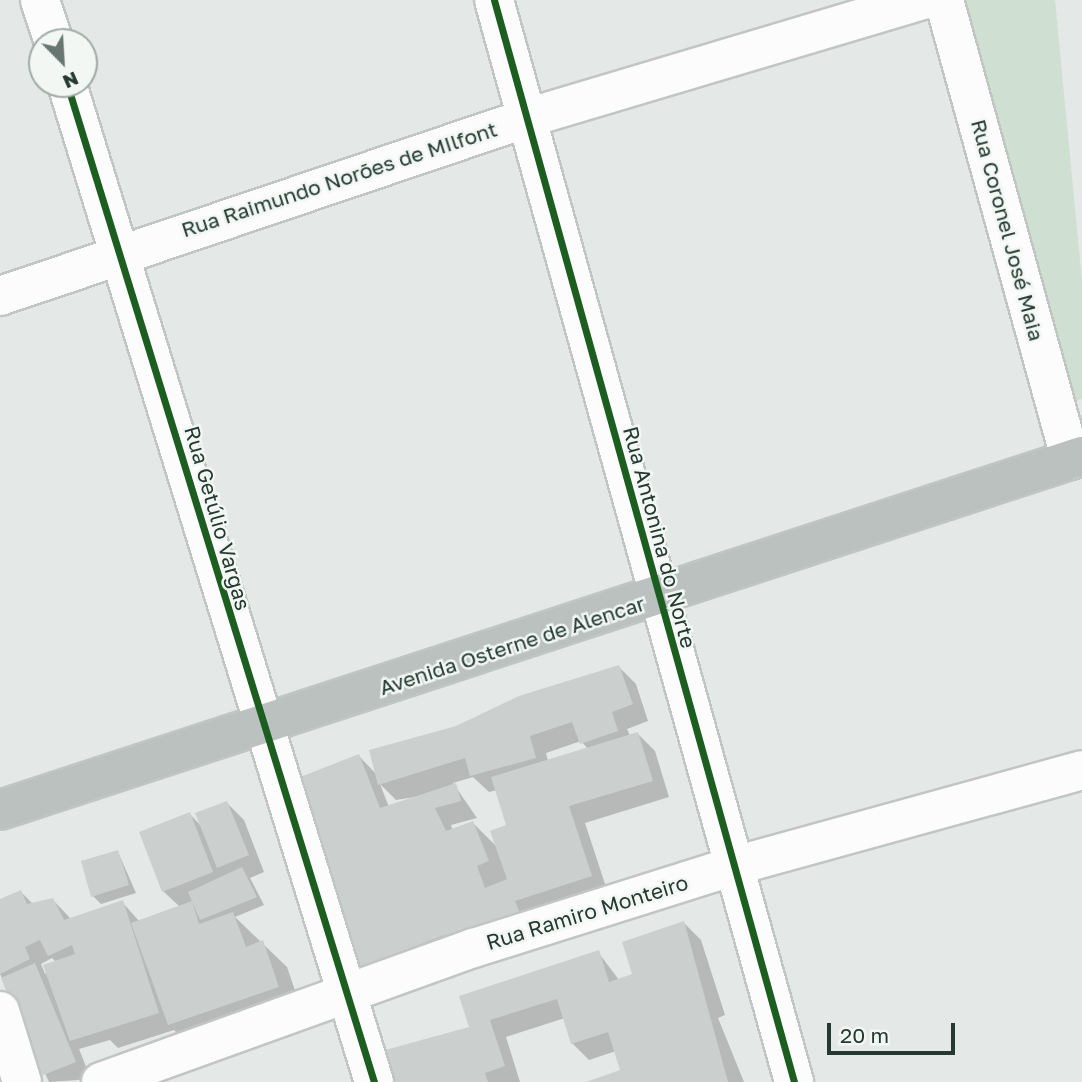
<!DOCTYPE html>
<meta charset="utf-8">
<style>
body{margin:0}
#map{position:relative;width:1082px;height:1082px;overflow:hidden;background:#e4e8e6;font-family:"Golos Text",sans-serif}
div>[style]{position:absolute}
.green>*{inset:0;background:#cfe0d3}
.shadow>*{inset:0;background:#0003}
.building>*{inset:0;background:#cbd0ce}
.roads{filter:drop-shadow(2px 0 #c1c5c3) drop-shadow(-2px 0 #c1c5c3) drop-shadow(0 2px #c1c5c3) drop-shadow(0 -2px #c1c5c3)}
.street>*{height:38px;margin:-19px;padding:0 19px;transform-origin:19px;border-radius:19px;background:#fbfcfb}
.highway>*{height:38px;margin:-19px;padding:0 19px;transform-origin:19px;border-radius:19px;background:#bac1bf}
.cycleway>*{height:7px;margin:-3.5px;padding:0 3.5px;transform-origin:3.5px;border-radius:3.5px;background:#1b5e20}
span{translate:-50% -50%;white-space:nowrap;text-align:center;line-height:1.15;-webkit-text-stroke:5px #f2f7f4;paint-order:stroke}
.street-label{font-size:21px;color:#243932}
.north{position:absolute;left:28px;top:28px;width:70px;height:70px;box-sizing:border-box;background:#f2f7f4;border:2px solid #a0aba6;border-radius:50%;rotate:156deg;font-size:19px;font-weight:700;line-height:28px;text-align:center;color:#243932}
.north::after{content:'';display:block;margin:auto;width:24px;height:32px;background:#677671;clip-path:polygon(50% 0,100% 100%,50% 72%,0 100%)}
.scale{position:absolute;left:827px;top:1023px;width:128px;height:32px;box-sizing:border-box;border:4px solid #243932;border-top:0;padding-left:9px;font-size:21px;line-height:24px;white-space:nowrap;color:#243932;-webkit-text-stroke:5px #f2f7f4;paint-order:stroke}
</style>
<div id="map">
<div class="green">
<i style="clip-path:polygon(958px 0,1055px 0,1082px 281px,1082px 399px,1074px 401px)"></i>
</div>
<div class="shadow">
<i style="clip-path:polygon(evenodd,619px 667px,636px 684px,648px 721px,627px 729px,630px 736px,638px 734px,655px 751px,669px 797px,585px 823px,608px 893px,385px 991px,360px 967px,359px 756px,377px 775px,457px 727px,619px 667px,581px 741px,588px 749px,548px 761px,546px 753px,581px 741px,619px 667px,473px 777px,489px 792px,497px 790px,508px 826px,498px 848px,473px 823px,453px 831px,451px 825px,477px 818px,453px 783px,473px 777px,619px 667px,380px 784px,396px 800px,421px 796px,389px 807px,380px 784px)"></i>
<i style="clip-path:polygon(evenodd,227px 803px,244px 820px,264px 872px,250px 878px,264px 905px,235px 917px,287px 967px,302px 1011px,193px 1049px,174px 1030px,118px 1048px,110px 1040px,79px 1049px,91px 1079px,49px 1082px,0 974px,0 901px,21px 892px,33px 904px,53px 900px,71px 919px,122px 902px,140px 922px,180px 907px,163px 891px,190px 814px,202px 827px,227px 803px,52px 958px,56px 962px,45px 974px,41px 964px,52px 958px)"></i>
<i style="clip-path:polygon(118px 852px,136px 893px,101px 904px,93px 896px)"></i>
<i style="clip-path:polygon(684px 923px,701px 940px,725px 1015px,718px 1018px,744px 1082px,590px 1082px,624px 1071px,616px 1051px,589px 1060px,572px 1043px,565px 1018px,506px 1037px,520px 1082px,389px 1082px,598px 952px,619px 980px,634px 975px)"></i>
</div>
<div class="building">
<i style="clip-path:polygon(619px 665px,633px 704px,612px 712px,618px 731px,580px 744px,572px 722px,530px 736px,536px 758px,470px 776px,465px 758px,378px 785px,369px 750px,456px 726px,519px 696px)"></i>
<i style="clip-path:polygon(638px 732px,653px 781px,569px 806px,592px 876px,515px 901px,521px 916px,447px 944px,444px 935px,359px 968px,285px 783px,359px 754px,380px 808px,456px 783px,461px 801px,435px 808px,446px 831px,473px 821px,489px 861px,477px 866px,485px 888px,507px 879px,490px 831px,506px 825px,491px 777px)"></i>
<i style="clip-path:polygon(227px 801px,249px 855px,217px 868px,195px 813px)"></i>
<i style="clip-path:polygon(190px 812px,213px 872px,162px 892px,139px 832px)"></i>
<i style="clip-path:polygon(118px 850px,129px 885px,91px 897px,81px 861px)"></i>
<i style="clip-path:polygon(242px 867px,257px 897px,200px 920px,188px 892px)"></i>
<i style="clip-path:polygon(21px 890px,27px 904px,53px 898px,64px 920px,123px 900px,159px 1013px,70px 1041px,43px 965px,75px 954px,72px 945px,48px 956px,40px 940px,25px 947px,30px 959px,0 974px,0 899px)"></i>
<i style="clip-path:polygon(192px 901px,199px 924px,233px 912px,246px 947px,263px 940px,279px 987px,168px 1025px,131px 923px)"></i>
<i style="clip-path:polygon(684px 921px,728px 1082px,586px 1082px,620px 1070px,608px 1032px,571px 1044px,557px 999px,490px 1020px,505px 1066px,485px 1073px,488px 1082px,388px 1082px,378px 1052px,469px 1027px,459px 996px,599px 950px,609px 982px,632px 974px,622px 942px)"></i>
<i style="clip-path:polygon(35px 963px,76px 1062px,41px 1076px,1px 978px)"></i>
</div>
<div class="roads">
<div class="street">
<i style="left:40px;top:0;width:44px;rotate:71.6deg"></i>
<i style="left:494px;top:0;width:1123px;rotate:74.5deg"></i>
<i style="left:944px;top:0;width:477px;rotate:74.6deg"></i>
<i style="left:67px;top:84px;width:1044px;rotate:72.9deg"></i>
<i style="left:0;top:296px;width:559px;rotate:-18.66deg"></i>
<i style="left:530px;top:117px;width:410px;rotate:-16.6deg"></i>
<i style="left:0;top:1011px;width:74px;rotate:72.8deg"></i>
<i style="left:101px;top:1082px;width:396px;rotate:-19.8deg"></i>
<i style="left:474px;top:948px;width:273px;rotate:-17.5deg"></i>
<i style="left:734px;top:866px;width:361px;rotate:-15.4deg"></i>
</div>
<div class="highway">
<i style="left:0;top:810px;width:1138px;rotate:-18.12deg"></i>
</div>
</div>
<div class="cycleway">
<i style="left:494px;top:0;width:1123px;rotate:74.5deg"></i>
<i style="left:67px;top:84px;width:1044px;rotate:72.9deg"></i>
</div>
<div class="street-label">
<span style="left:339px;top:179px;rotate:-18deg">Rua Raimundo Norões de MIlfont</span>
<span style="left:1008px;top:230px;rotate:75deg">Rua Coronel José Maia</span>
<span style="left:218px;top:518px;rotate:74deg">Rua Getúlio Vargas</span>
<span style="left:660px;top:537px;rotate:75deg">Rua Antonina do Norte</span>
<span style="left:512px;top:645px;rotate:-18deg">Avenida Osterne de Alencar</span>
<span style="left:587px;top:912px;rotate:-17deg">Rua Ramiro Monteiro</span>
</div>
<div class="north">N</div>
<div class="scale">20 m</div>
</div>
